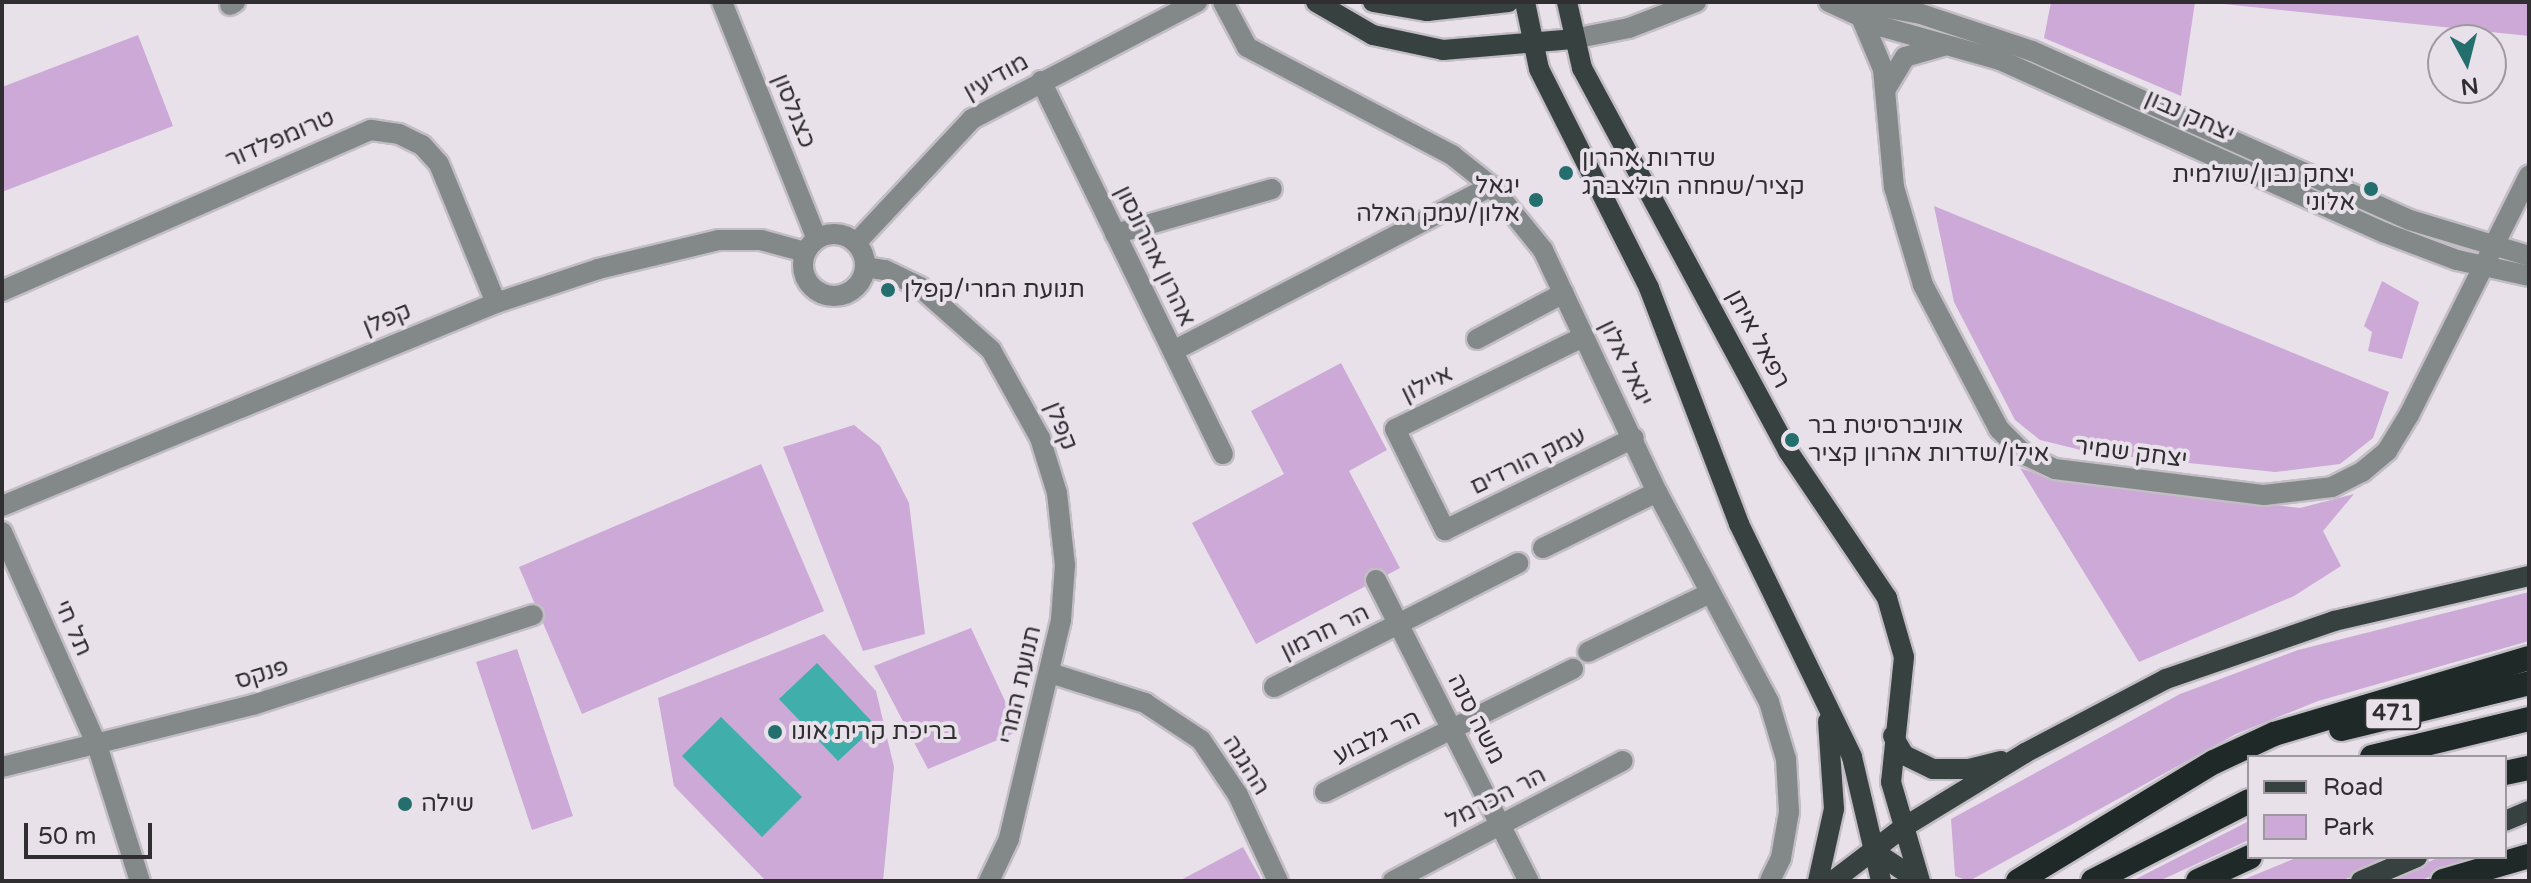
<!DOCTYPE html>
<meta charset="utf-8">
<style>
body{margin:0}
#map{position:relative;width:2531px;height:883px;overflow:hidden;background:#e8e1ea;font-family:"Varela Round","Noto Sans Hebrew",sans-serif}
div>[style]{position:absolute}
.green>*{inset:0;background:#cda9d8}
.water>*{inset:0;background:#40aeaa}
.roads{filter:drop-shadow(2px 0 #c3bdc5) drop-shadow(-2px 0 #c3bdc5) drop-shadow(0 2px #c3bdc5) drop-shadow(0 -2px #c3bdc5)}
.minor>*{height:20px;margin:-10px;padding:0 10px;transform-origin:10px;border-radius:10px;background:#838989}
.minor>.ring{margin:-10px;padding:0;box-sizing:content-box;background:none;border:20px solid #838989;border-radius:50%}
.major>*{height:20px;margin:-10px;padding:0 10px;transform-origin:10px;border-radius:10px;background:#374140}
.highway>*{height:24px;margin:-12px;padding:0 12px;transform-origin:12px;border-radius:12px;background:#1e2928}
.dots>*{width:22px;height:22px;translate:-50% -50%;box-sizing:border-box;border:4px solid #e8e1ea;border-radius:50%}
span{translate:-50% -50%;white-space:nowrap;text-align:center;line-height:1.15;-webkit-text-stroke:8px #e8e1ea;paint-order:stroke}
.shield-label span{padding:2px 6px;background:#e8e1ea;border:2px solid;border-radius:6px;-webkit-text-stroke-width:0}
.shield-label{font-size:22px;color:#302e31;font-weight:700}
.street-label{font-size:24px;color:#302e31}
.poi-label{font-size:24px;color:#302e31}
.left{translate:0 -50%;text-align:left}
.right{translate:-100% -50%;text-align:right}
.frame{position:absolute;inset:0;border:4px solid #302e31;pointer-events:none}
.legend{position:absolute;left:2247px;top:755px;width:260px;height:104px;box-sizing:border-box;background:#e8e1ea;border:2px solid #9e99a0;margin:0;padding:10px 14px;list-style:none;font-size:24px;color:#302e31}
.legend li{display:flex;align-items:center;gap:16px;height:40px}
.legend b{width:40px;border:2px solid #9e99a0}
.north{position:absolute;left:2427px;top:24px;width:80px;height:80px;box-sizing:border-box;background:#e8e1ea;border:2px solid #9e99a0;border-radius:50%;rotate:173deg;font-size:22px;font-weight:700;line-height:32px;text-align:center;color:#302e31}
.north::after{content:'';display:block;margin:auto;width:28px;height:36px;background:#246f6d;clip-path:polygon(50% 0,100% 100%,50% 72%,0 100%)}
.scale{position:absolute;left:24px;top:823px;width:128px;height:36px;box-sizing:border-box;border:4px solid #302e31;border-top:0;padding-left:10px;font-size:24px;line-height:28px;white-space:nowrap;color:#302e31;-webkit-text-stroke:6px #e8e1ea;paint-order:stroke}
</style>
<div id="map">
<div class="green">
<i style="clip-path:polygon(2051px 2px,2195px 2px,2181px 96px,2044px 38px)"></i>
<i style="clip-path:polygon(2205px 2px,2529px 2px,2529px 36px)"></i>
<i style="clip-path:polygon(138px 35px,173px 126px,2px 192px,2px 87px)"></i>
<i style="clip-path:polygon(1934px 206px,2389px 392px,2373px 438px,2340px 464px,2275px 472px,2093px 453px,2040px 440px,2015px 420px,1954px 302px)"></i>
<i style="clip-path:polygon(2382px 281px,2419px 302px,2402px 359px,2368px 351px,2372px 332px,2364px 326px)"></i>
<i style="clip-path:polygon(1341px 363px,1387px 450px,1349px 471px,1400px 568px,1256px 644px,1192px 523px,1284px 474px,1251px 411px)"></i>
<i style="clip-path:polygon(854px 425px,880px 446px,909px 503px,925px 634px,863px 651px,783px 447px)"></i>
<i style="clip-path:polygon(761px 464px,824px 611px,582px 714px,519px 567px)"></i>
<i style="clip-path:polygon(2020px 468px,2052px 479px,2300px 508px,2354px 494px,2323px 531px,2341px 566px,2294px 596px,2139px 662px)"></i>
<i style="clip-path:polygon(2529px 592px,2529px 641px,2318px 701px,2236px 734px,1969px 881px,1955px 876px,1951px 819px,2180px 694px,2298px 650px)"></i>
<i style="clip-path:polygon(971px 628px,1019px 731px,928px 769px,874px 666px)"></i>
<i style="clip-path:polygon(824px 634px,876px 691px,894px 767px,883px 881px,766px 881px,674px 786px,658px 698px)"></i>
<i style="clip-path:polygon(517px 649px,573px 816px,532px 830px,476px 662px)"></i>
<i style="clip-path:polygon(2249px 821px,2249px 840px,2159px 881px,2132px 881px)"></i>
<i style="clip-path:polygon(1243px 847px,1262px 881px,1179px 881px)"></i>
<i style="clip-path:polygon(2298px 857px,2398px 857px,2341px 881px,2240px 881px)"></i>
<i style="clip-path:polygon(2440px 857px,2495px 857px,2417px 881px,2383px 881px)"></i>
</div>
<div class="water">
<i style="clip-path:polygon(817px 663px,876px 726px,838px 761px,779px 699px)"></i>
<i style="clip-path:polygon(721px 717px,802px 797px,762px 837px,682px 756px)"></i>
</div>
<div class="roads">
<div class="minor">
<i style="left:722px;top:2px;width:255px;rotate:68.2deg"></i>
<i style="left:1223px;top:2px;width:51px;rotate:61.9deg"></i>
<i style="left:1247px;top:47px;width:232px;rotate:27.8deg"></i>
<i style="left:1452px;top:155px;width:50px;rotate:38.5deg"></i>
<i style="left:1491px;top:186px;width:82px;rotate:50.9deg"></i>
<i style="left:1543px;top:250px;width:268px;rotate:64.8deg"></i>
<i style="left:1657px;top:492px;width:238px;rotate:61.9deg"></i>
<i style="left:1769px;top:702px;width:59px;rotate:73.4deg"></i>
<i style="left:1786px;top:759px;width:53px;rotate:86.8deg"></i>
<i style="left:1789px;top:812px;width:47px;rotate:99.9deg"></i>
<i style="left:1781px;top:858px;width:25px;rotate:116deg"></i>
<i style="left:1829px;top:2px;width:60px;rotate:24.8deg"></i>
<i style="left:1883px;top:27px;width:122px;rotate:15.8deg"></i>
<i style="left:2000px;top:60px;width:422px;rotate:24.2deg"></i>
<i style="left:2385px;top:233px;width:77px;rotate:20.6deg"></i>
<i style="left:2457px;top:260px;width:74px;rotate:12.5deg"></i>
<i style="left:1853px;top:2px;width:69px;rotate:10deg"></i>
<i style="left:1921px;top:14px;width:117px;rotate:18.4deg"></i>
<i style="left:2032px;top:51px;width:414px;rotate:24.1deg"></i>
<i style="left:2410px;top:220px;width:124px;rotate:16.8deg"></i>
<i style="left:230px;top:5px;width:6px;rotate:-31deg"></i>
<i style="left:1861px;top:17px;width:56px;rotate:67.1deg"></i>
<i style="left:1883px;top:69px;width:119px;rotate:84.7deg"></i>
<i style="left:1894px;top:187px;width:102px;rotate:73.5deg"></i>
<i style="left:1923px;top:285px;width:163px;rotate:62.2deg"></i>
<i style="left:1999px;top:429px;width:37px;rotate:45deg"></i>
<i style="left:2025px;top:455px;width:33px;rotate:25deg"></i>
<i style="left:2055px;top:469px;width:211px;rotate:7.1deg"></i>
<i style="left:2264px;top:495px;width:68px;rotate:-6.7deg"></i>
<i style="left:2332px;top:487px;width:34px;rotate:-27deg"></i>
<i style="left:2362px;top:472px;width:33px;rotate:-40deg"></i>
<i style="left:2387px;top:451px;width:42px;rotate:-58.6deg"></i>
<i style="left:2409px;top:415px;width:268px;rotate:-63.4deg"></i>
<i style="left:1573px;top:39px;width:57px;rotate:-11.1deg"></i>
<i style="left:1629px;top:28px;width:72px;rotate:-21.2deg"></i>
<i style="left:1041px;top:81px;width:415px;rotate:64deg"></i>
<i style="left:1887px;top:87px;width:35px;rotate:-59deg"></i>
<i style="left:1905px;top:57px;width:40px;rotate:-16deg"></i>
<i style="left:1115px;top:234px;width:163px;rotate:-16deg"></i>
<i class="ring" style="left:803px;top:234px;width:42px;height:42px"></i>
<i style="left:856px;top:243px;width:170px;rotate:-46.9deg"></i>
<i style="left:972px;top:119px;width:254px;rotate:-27.5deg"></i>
<i style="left:865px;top:267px;width:20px;rotate:9deg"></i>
<i style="left:885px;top:270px;width:39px;rotate:26deg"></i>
<i style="left:920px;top:287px;width:95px;rotate:41.6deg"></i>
<i style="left:991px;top:350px;width:101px;rotate:60.9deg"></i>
<i style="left:1040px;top:438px;width:58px;rotate:72.8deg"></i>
<i style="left:1057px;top:493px;width:72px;rotate:83.7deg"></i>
<i style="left:1065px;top:565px;width:55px;rotate:94.2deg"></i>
<i style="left:1061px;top:620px;width:225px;rotate:103.4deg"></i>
<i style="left:1009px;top:839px;width:47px;rotate:115.5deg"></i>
<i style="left:2px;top:291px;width:403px;rotate:-23.6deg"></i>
<i style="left:371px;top:130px;width:28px;rotate:8deg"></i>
<i style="left:399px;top:134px;width:25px;rotate:26deg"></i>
<i style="left:422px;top:145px;width:25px;rotate:48deg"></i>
<i style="left:439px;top:164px;width:150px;rotate:67.7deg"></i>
<i style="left:1583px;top:337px;width:209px;rotate:153.9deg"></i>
<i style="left:1395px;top:429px;width:113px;rotate:63.7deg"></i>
<i style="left:1445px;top:530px;width:210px;rotate:-26deg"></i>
<i style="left:1477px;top:339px;width:98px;rotate:-27.9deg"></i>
<i style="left:1173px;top:351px;width:358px;rotate:-27.4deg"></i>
<i style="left:2px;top:506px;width:534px;rotate:-22.34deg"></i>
<i style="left:496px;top:303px;width:108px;rotate:-18.4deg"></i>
<i style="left:598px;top:269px;width:124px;rotate:-13.5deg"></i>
<i style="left:719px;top:240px;width:42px"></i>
<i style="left:761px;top:240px;width:46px;rotate:15.3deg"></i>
<i style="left:2px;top:532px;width:233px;rotate:66deg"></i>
<i style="left:97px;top:745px;width:143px;rotate:72.5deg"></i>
<i style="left:1543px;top:548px;width:127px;rotate:-26.2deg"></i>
<i style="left:1376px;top:580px;width:338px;rotate:63.1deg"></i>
<i style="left:1588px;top:652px;width:133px;rotate:-25.8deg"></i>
<i style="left:1050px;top:673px;width:100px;rotate:17.5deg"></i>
<i style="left:1145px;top:703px;width:67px;rotate:33.5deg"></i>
<i style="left:1201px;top:740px;width:66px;rotate:56.1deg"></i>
<i style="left:1238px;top:795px;width:95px;rotate:65.1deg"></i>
<i style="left:1274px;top:687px;width:274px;rotate:-26.9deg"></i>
<i style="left:2px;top:767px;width:259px;rotate:-13.9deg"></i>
<i style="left:253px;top:705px;width:294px;rotate:-17.8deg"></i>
<i style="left:1325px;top:792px;width:277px;rotate:-26.4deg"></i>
<i style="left:1393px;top:881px;width:259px;rotate:-27.6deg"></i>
</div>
<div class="major">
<i style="left:1316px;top:2px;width:66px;rotate:30.1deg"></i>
<i style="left:1373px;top:35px;width:72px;rotate:12.1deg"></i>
<i style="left:1443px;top:50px;width:130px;rotate:-4.8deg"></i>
<i style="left:1373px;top:2px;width:55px;rotate:9.5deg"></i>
<i style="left:1427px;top:11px;width:82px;rotate:-6.3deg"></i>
<i style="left:1525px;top:2px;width:68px;rotate:78.2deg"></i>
<i style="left:1539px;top:69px;width:245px;rotate:63.3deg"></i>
<i style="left:1649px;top:288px;width:253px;rotate:69.1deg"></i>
<i style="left:1739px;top:524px;width:259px;rotate:64.1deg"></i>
<i style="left:1852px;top:757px;width:127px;rotate:76.8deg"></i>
<i style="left:1567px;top:2px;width:68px;rotate:77.2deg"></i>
<i style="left:1582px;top:68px;width:435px;rotate:61.7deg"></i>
<i style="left:1788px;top:451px;width:177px;rotate:56deg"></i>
<i style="left:1887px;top:598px;width:61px;rotate:73.9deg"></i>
<i style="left:1904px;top:657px;width:126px;rotate:95.9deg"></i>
<i style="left:1891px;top:782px;width:103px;rotate:73.7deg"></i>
<i style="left:1893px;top:736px;width:22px;rotate:60deg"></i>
<i style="left:1904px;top:755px;width:32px;rotate:26deg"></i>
<i style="left:1933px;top:769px;width:36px"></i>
<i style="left:1969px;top:769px;width:33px;rotate:-14deg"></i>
<i style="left:2505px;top:821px;width:26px;rotate:-23deg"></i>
<i style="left:1872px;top:850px;width:56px;rotate:33.4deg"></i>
<i style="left:1818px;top:881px;width:74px;rotate:-77.5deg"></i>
<i style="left:1834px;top:809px;width:88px;rotate:-93.9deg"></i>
<i style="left:1833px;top:881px;width:89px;rotate:-37.3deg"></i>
<i style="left:1904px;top:827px;width:142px;rotate:-31.4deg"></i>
<i style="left:2025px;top:753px;width:159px;rotate:-27.7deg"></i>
<i style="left:2166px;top:679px;width:178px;rotate:-19deg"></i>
<i style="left:2334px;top:621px;width:200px;rotate:-13deg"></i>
<i style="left:2361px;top:881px;width:61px;rotate:-23.2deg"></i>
</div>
<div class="highway">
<i style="left:2341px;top:729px;width:194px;rotate:-13.7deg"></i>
<i style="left:2372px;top:757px;width:162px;rotate:-13.6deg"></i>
<i style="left:2505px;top:773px;width:25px;rotate:-12deg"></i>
<i style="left:2018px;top:881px;width:229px;rotate:-31.3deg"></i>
<i style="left:2214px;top:762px;width:66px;rotate:-25deg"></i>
<i style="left:2274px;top:734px;width:266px;rotate:-16.6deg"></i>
<i style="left:2093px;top:881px;width:175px;rotate:-27.1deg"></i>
<i style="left:2198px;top:881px;width:57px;rotate:-24.8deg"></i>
<i style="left:2443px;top:881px;width:90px;rotate:-16.2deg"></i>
</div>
</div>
<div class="dots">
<i style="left:1566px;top:173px;background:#246f6d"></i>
<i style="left:2371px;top:189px;background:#246f6d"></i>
<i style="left:1536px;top:200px;background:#246f6d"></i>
<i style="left:888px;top:290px;background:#246f6d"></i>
<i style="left:1792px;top:440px;background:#246f6d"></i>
<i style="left:775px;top:732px;background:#246f6d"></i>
<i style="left:405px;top:804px;background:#246f6d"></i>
</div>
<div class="shield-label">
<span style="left:2393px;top:714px">471</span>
</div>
<div class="street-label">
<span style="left:996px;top:77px;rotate:-29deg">מודיעין</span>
<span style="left:794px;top:111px;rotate:68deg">כצנלסון</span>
<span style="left:2190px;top:116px;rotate:24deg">יצחק נבון</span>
<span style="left:280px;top:139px;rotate:-23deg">טרומפלדור</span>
<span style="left:1155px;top:256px;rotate:64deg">אהרון אהרונסון</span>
<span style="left:387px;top:319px;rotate:-22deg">קפלן</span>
<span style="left:1758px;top:339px;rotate:62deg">רפאל איתן</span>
<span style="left:1626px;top:363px;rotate:64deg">יגאל אלון</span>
<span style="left:1427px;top:384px;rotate:-26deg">איילון</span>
<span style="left:1061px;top:426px;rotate:68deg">קפלן</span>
<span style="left:2131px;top:453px;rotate:7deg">יצחק שמיר</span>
<span style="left:1528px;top:461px;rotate:-26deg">עמק הורדים</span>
<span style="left:73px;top:628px;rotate:66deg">תל חי</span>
<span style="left:1325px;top:632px;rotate:-26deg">הר חרמון</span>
<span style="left:262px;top:674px;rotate:-17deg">פנקס</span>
<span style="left:1020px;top:685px;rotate:-77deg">תנועת המרי</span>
<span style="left:1476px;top:719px;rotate:63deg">משה סנה</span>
<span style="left:1377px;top:737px;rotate:-26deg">הר גלבוע</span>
<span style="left:1246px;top:765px;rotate:58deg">ההגנה</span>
<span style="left:1496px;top:798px;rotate:-27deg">הר הכרמל</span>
</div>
<div class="poi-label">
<span class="left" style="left:1582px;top:173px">שדרות אהרון<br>קציר/שמחה הולצברג</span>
<span class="right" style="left:2355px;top:189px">יצחק נבון/שולמית<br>אלוני</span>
<span class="right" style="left:1520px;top:200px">יגאל<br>אלון/עמק האלה</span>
<span class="left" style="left:904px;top:290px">תנועת המרי/קפלן</span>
<span class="left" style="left:1808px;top:440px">אוניברסיטת בר<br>אילן/שדרות אהרון קציר</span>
<span class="left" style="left:791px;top:732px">בריכת קרית אונו</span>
<span class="left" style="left:421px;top:804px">שילה</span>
</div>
<div class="frame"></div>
<ul class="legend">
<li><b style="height:10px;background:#374140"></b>Road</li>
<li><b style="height:22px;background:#cda9d8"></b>Park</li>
</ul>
<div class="north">N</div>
<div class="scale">50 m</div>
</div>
